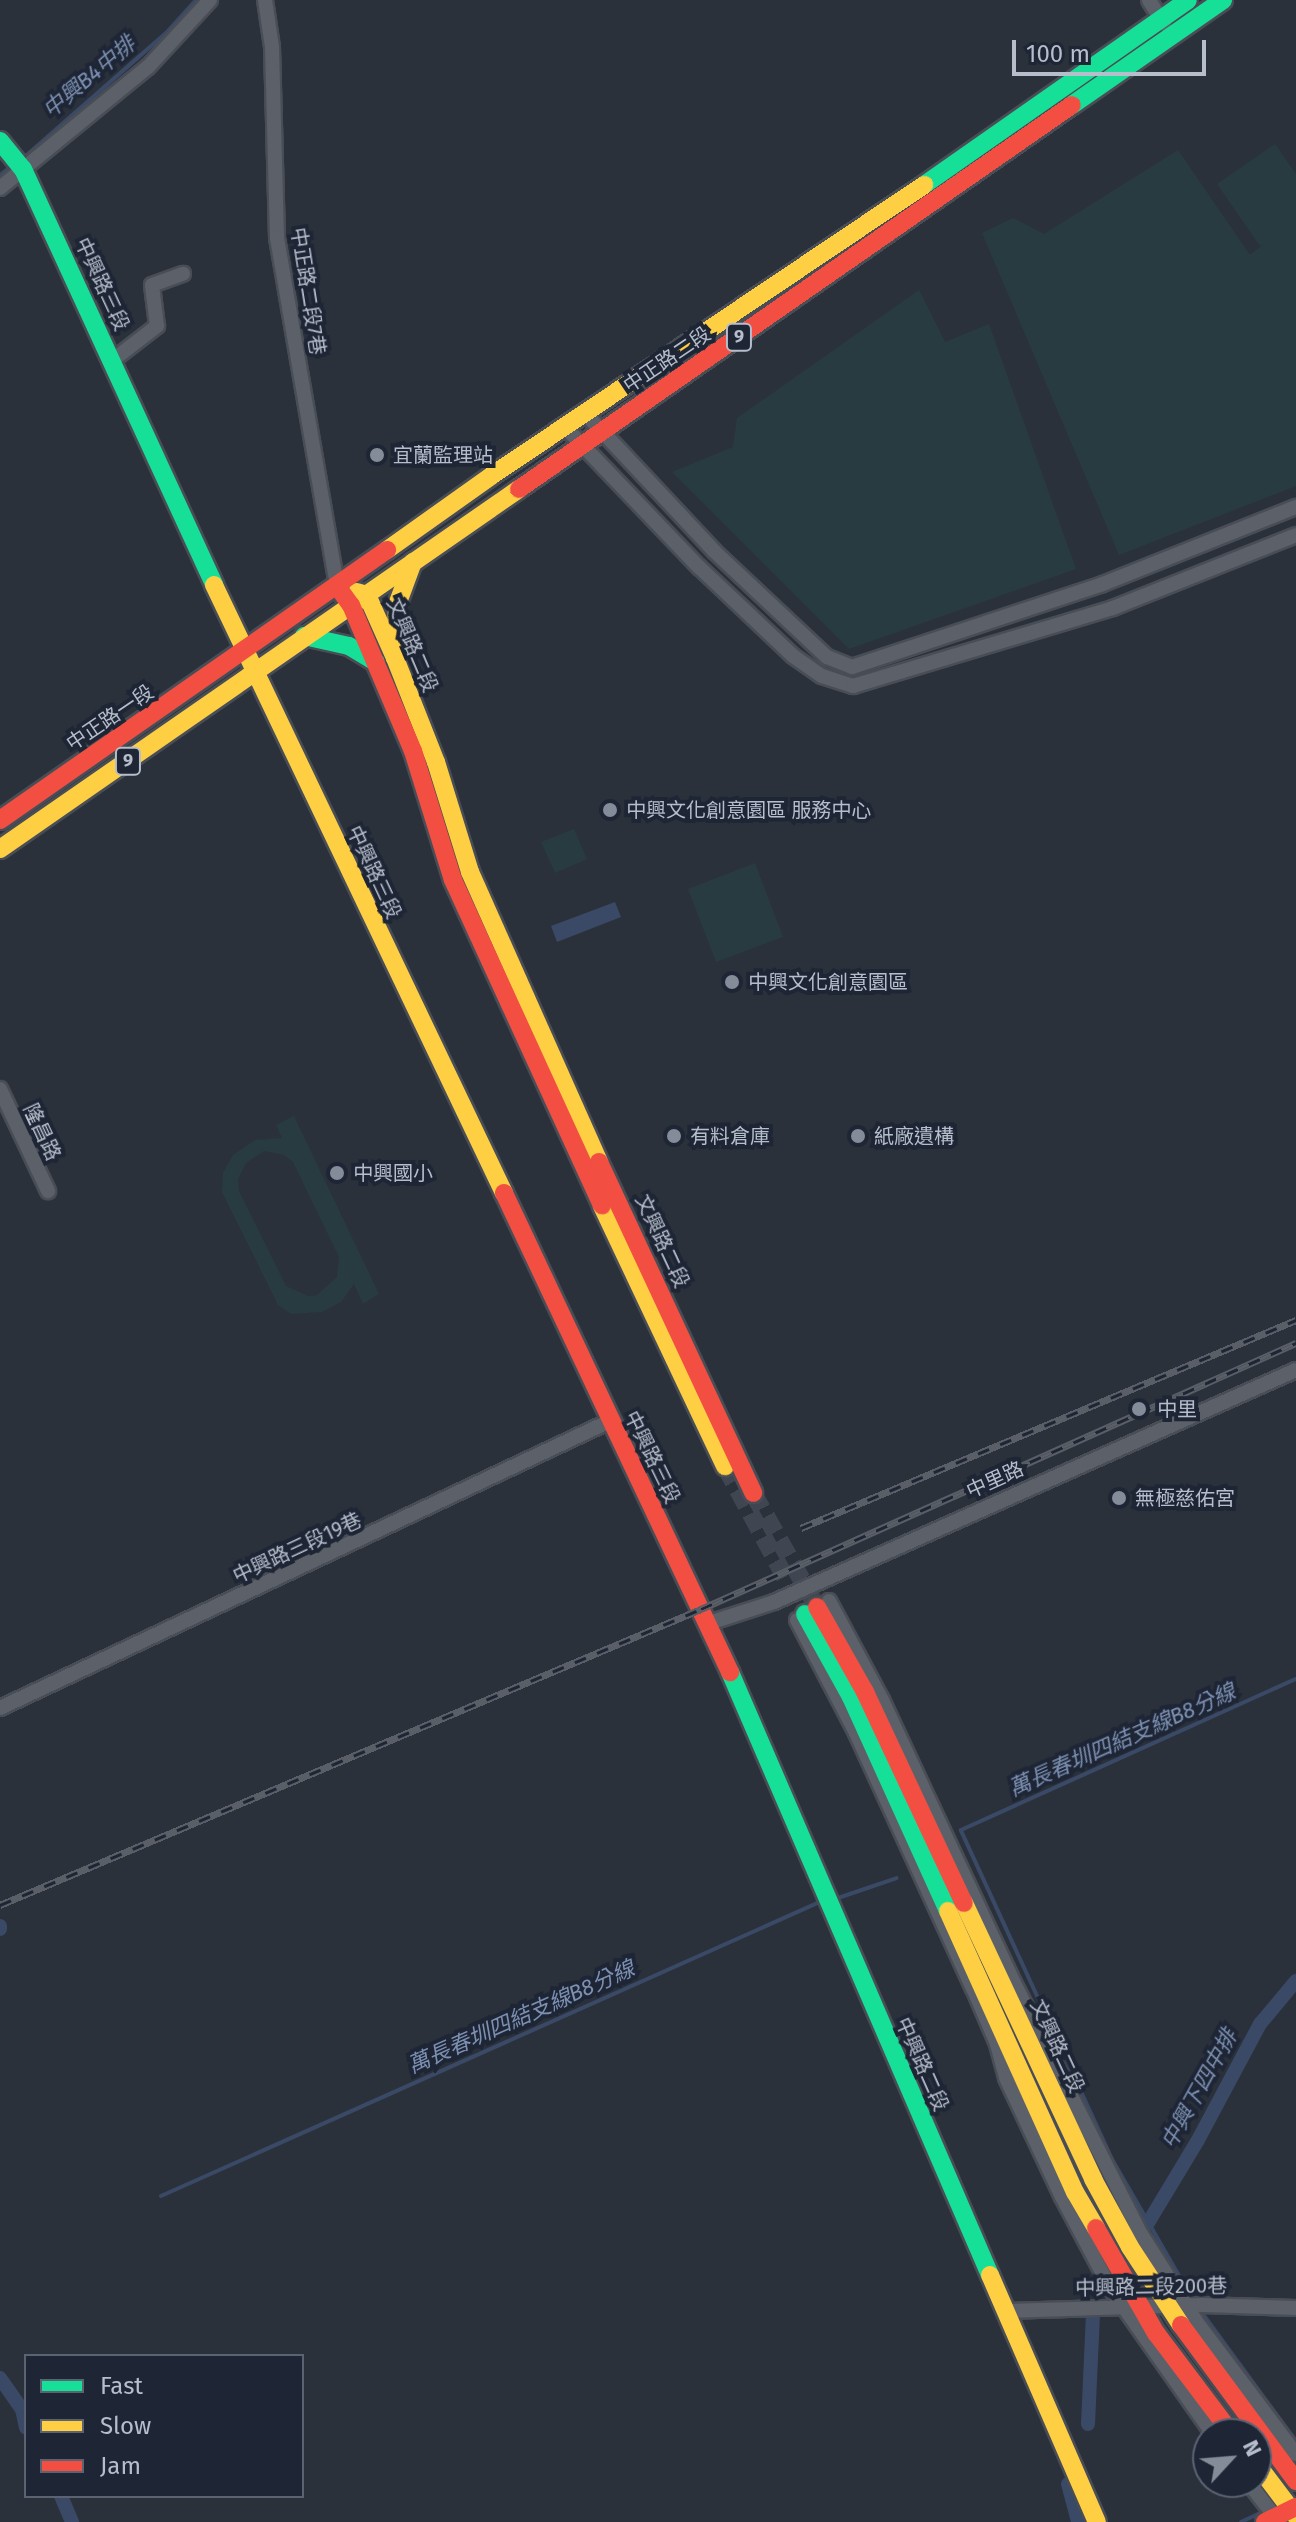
<!DOCTYPE html>
<meta charset="utf-8">
<style>
body{margin:0}
#map{position:relative;width:1296px;height:2522px;overflow:hidden;background:#2b313b;font-family:"Fira Sans","Noto Sans TC",sans-serif}
div>[style]{position:absolute}
.green>*{inset:0;background:#283b40}
.water>*{inset:0;background:#3a4966}
.stream>*{height:4px;margin:-2px;padding:0 2px;transform-origin:2px;border-radius:2px;background:#3a4966}
.canal>*{height:14px;margin:-7px;padding:0 7px;transform-origin:7px;border-radius:7px;background:#3a4966}
.secondary-tunnel>*{height:18px;margin-top:-9px;transform-origin:0;background:repeating-linear-gradient(90deg,#404651 0 18px,transparent 0 27px)}
.roads{filter:drop-shadow(2px 0 #494d55) drop-shadow(-2px 0 #494d55) drop-shadow(0 2px #494d55) drop-shadow(0 -2px #494d55)}
.street>*{height:14px;margin:-7px;padding:0 7px;transform-origin:7px;border-radius:7px;background:#5c6068}
.fast>*{height:18px;margin:-9px;padding:0 9px;transform-origin:9px;border-radius:9px;background:#16e098}
.slow>*{height:18px;margin:-9px;padding:0 9px;transform-origin:9px;border-radius:9px;background:#ffcf43}
.jam>*{height:18px;margin:-9px;padding:0 9px;transform-origin:9px;border-radius:9px;background:#f24e42}
.rail>*{height:7px;margin-top:-3.5px;transform-origin:0;background:repeating-linear-gradient(90deg,#1e2636 0 12px,#5a5e66 0 24px);box-sizing:border-box;border-block:2px solid #5a5e66}
.dots>*{width:22px;height:22px;translate:-50% -50%;box-sizing:border-box;border:4px solid #1e2636;border-radius:50%}
span{translate:-50% -50%;white-space:nowrap;text-align:center;line-height:1.15;-webkit-text-stroke:8px #1e2636;paint-order:stroke}
.shield-label span{padding:2px 6px;background:#1e2636;border:2px solid;border-radius:6px;-webkit-text-stroke-width:0}
.shield-label{font-size:18px;color:#b6bdcb;font-weight:700}
.street-label{font-size:20px;color:#b6bdcb}
.poi-label{font-size:20px;color:#b6bdcb}
.left{translate:0 -50%;text-align:left}
.water-label{font-size:22px;color:#7d90b2;font-style:italic}
.legend{position:absolute;left:24px;top:2354px;width:280px;height:144px;box-sizing:border-box;background:#1e2636;border:2px solid #5b6272;margin:0;padding:10px 14px;list-style:none;font-size:24px;color:#b6bdcb}
.legend li{display:flex;align-items:center;gap:16px;height:40px}
.legend b{width:40px;border:2px solid #5b6272}
.north{position:absolute;left:1192px;top:2418px;width:80px;height:80px;box-sizing:border-box;background:#1e2636;border:2px solid #5b6272;border-radius:50%;rotate:64deg;font-size:22px;font-weight:700;line-height:32px;text-align:center;color:#b6bdcb}
.north::after{content:'';display:block;margin:auto;width:28px;height:36px;background:#858c99;clip-path:polygon(50% 0,100% 100%,50% 72%,0 100%)}
.scale{position:absolute;left:1012px;top:40px;width:194px;height:36px;box-sizing:border-box;border:4px solid #b6bdcb;border-top:0;padding-left:10px;font-size:24px;line-height:28px;white-space:nowrap;color:#b6bdcb;-webkit-text-stroke:6px #1e2636;paint-order:stroke}
</style>
<div id="map">
<div class="green">
<i style="clip-path:polygon(1275px 144px,1296px 174px,1296px 486px,1119px 555px,982px 233px,1013px 218px,1044px 234px,1178px 150px,1250px 255px,1264px 244px,1260px 246px,1217px 184px)"></i>
<i style="clip-path:polygon(919px 290px,945px 342px,989px 324px,1076px 569px,849px 649px,672px 472px,733px 447px,737px 418px)"></i>
<i style="clip-path:polygon(574px 829px,587px 859px,555px 873px,541px 842px)"></i>
<i style="clip-path:polygon(755px 863px,783px 937px,716px 962px,688px 889px)"></i>
<i style="clip-path:polygon(evenodd,294px 1116px,379px 1294px,363px 1304px,354px 1284px,341px 1302px,322px 1312px,291px 1314px,278px 1305px,222px 1192px,223px 1173px,233px 1155px,255px 1140px,282px 1138px,276px 1125px,294px 1116px,264px 1151px,284px 1155px,293px 1162px,339px 1257px,337px 1277px,317px 1295px,308px 1296px,286px 1286px,239px 1191px,238px 1179px,246px 1163px,264px 1151px)"></i>
</div>
<div class="water">
<i style="clip-path:polygon(615px 902px,621px 917px,557px 942px,551px 926px)"></i>
</div>
<div class="stream">
<i style="left:21px;top:160px;width:193px;rotate:-41.2deg"></i>
<i style="left:166px;top:33px;width:45px;rotate:-47.7deg"></i>
<i style="left:0;top:175px;width:16px;rotate:-38deg"></i>
<i style="left:835px;top:1899px;width:65px;rotate:-18.7deg"></i>
<i style="left:161px;top:2196px;width:724px;rotate:-24.05deg"></i>
<i style="left:1193px;top:2300px;width:163px;rotate:-119.9deg"></i>
<i style="left:1112px;top:2159px;width:362px;rotate:-114.7deg"></i>
<i style="left:961px;top:1830px;width:367px;rotate:-24.3deg"></i>
<i style="left:1200px;top:2310px;width:162px;rotate:53.8deg"></i>
<i style="left:1241px;top:2522px;width:26px;rotate:-25deg"></i>
</div>
<div class="canal">
<i style="left:0;top:1926px;width:3px;rotate:90deg"></i>
<i style="left:1148px;top:2223px;width:97px;rotate:-58.9deg"></i>
<i style="left:1198px;top:2140px;width:132px;rotate:-61.9deg"></i>
<i style="left:1260px;top:2024px;width:56px;rotate:-50.1deg"></i>
<i style="left:0;top:2378px;width:38px;rotate:55deg"></i>
<i style="left:22px;top:2409px;width:19px;rotate:78deg"></i>
<i style="left:1088px;top:2424px;width:109px;rotate:-87.4deg"></i>
<i style="left:1068px;top:2484px;width:39px;rotate:75deg"></i>
<i style="left:61px;top:2496px;width:28px;rotate:67deg"></i>
</div>
<div class="secondary-tunnel">
<i style="left:725px;top:1466px;width:168px;rotate:61.6deg"></i>
<i style="left:753px;top:1493px;width:131px;rotate:60.7deg"></i>
</div>
<div class="roads">
<div class="street">
<i style="left:265px;top:0;width:48px;rotate:81.5deg"></i>
<i style="left:272px;top:47px;width:191px;rotate:88.5deg"></i>
<i style="left:277px;top:238px;width:353px;rotate:80.2deg"></i>
<i style="left:1149px;top:0;width:28px;rotate:58deg"></i>
<i style="left:0;top:188px;width:191px;rotate:-39.3deg"></i>
<i style="left:148px;top:67px;width:91px;rotate:-47.2deg"></i>
<i style="left:113px;top:360px;width:56px;rotate:-37.7deg"></i>
<i style="left:157px;top:326px;width:41px;rotate:-97deg"></i>
<i style="left:152px;top:285px;width:33px;rotate:-20deg"></i>
<i style="left:584px;top:412px;width:190px;rotate:46.9deg"></i>
<i style="left:714px;top:551px;width:155px;rotate:43.2deg"></i>
<i style="left:827px;top:657px;width:27px;rotate:22deg"></i>
<i style="left:852px;top:667px;width:264px;rotate:-18.3deg"></i>
<i style="left:1103px;top:584px;width:208px;rotate:-21.8deg"></i>
<i style="left:565px;top:427px;width:194px;rotate:46.3deg"></i>
<i style="left:699px;top:567px;width:129px;rotate:43.4deg"></i>
<i style="left:793px;top:656px;width:35px;rotate:35deg"></i>
<i style="left:822px;top:676px;width:33px;rotate:18deg"></i>
<i style="left:853px;top:686px;width:271px;rotate:-16.7deg"></i>
<i style="left:1113px;top:608px;width:197px;rotate:-21.7deg"></i>
<i style="left:0;top:1089px;width:113px;rotate:64.8deg"></i>
<i style="left:829px;top:1601px;width:112px;rotate:61.8deg"></i>
<i style="left:882px;top:1700px;width:306px;rotate:65deg"></i>
<i style="left:1011px;top:1977px;width:288px;rotate:63.2deg"></i>
<i style="left:1141px;top:2234px;width:107px;rotate:57.7deg"></i>
<i style="left:1198px;top:2324px;width:163px;rotate:53deg"></i>
<i style="left:797px;top:1620px;width:127px;rotate:62.4deg"></i>
<i style="left:856px;top:1733px;width:281px;rotate:65.4deg"></i>
<i style="left:973px;top:1988px;width:61px;rotate:66.8deg"></i>
<i style="left:997px;top:2044px;width:35px;rotate:75deg"></i>
<i style="left:1006px;top:2078px;width:132px;rotate:64.8deg"></i>
<i style="left:1062px;top:2197px;width:104px;rotate:62deg"></i>
<i style="left:1111px;top:2289px;width:177px;rotate:54.9deg"></i>
<i style="left:709px;top:1623px;width:68px;rotate:-17.9deg"></i>
<i style="left:774px;top:1602px;width:571px;rotate:-23.96deg"></i>
<i style="left:0;top:1708px;width:674px;rotate:-25.2deg"></i>
<i style="left:1007px;top:2311px;width:195px;rotate:-1.8deg"></i>
<i style="left:1202px;top:2305px;width:94px;rotate:1.8deg"></i>
<i style="left:1248px;top:2482px;width:51px;rotate:52.2deg"></i>
</div>
<div class="fast">
<i style="left:1072px;top:105px;width:184px;rotate:-34.8deg"></i>
<i style="left:0;top:141px;width:36px;rotate:51deg"></i>
<i style="left:23px;top:169px;width:458px;rotate:65.3deg"></i>
<i style="left:924px;top:185px;width:322px;rotate:-35deg"></i>
<i style="left:304px;top:636px;width:46px;rotate:12.5deg"></i>
<i style="left:349px;top:646px;width:31px;rotate:31deg"></i>
<i style="left:805px;top:1614px;width:95px;rotate:61deg"></i>
<i style="left:851px;top:1697px;width:235px;rotate:65.6deg"></i>
<i style="left:730px;top:1672px;width:657px;rotate:66.68deg"></i>
</div>
<div class="slow">
<i style="left:387px;top:550px;width:128px;rotate:-35.4deg"></i>
<i style="left:491px;top:476px;width:522px;rotate:-33.9deg"></i>
<i style="left:214px;top:585px;width:674px;rotate:64.5deg"></i>
<i style="left:357px;top:592px;width:10px;rotate:17deg"></i>
<i style="left:367px;top:595px;width:69px;rotate:66deg"></i>
<i style="left:395px;top:658px;width:112px;rotate:68.5deg"></i>
<i style="left:436px;top:762px;width:115px;rotate:72.8deg"></i>
<i style="left:470px;top:872px;width:317px;rotate:66deg"></i>
<i style="left:395px;top:658px;width:53px;rotate:-87.8deg"></i>
<i style="left:397px;top:605px;width:46px;rotate:-69.6deg"></i>
<i style="left:0;top:849px;width:632px;rotate:-34.75deg"></i>
<i style="left:602px;top:1206px;width:288px;rotate:64.7deg"></i>
<i style="left:964px;top:1903px;width:305px;rotate:64.9deg"></i>
<i style="left:1093px;top:2179px;width:77px;rotate:61.4deg"></i>
<i style="left:1130px;top:2247px;width:93px;rotate:56.8deg"></i>
<i style="left:948px;top:1911px;width:308px;rotate:65.7deg"></i>
<i style="left:1075px;top:2192px;width:42px;rotate:59.7deg"></i>
<i style="left:990px;top:2275px;width:269px;rotate:66.6deg"></i>
<i style="left:1256px;top:2463px;width:66px;rotate:53deg"></i>
</div>
<div class="jam">
<i style="left:519px;top:489px;width:673px;rotate:-34.78deg"></i>
<i style="left:337px;top:586px;width:24px;rotate:54deg"></i>
<i style="left:351px;top:605px;width:159px;rotate:67deg"></i>
<i style="left:413px;top:751px;width:135px;rotate:72.8deg"></i>
<i style="left:453px;top:880px;width:358px;rotate:65.4deg"></i>
<i style="left:0;top:820px;width:472px;rotate:-34.9deg"></i>
<i style="left:599px;top:1162px;width:365px;rotate:65deg"></i>
<i style="left:504px;top:1193px;width:530px;rotate:64.74deg"></i>
<i style="left:817px;top:1607px;width:98px;rotate:60.5deg"></i>
<i style="left:865px;top:1692px;width:233px;rotate:64.9deg"></i>
<i style="left:1096px;top:2228px;width:121px;rotate:60.3deg"></i>
<i style="left:1156px;top:2333px;width:126px;rotate:53deg"></i>
<i style="left:1181px;top:2325px;width:194px;rotate:53.6deg"></i>
<i style="left:1265px;top:2522px;width:34px;rotate:-26deg"></i>
</div>
</div>
<div class="rail">
<i style="left:801px;top:1528px;width:537px;rotate:-22.79deg"></i>
<i style="left:0;top:1905px;width:761px;rotate:-22.89deg"></i>
<i style="left:701px;top:1609px;width:652px;rotate:-24.09deg"></i>
</div>
<div class="dots">
<i style="left:377px;top:455px;background:#858c99"></i>
<i style="left:610px;top:810px;background:#858c99"></i>
<i style="left:732px;top:982px;background:#858c99"></i>
<i style="left:674px;top:1136px;background:#858c99"></i>
<i style="left:858px;top:1136px;background:#858c99"></i>
<i style="left:337px;top:1173px;background:#858c99"></i>
<i style="left:1139px;top:1409px;background:#858c99"></i>
<i style="left:1119px;top:1498px;background:#858c99"></i>
</div>
<div class="shield-label">
<span style="left:739px;top:337px">9</span>
<span style="left:128px;top:761px">9</span>
</div>
<div class="street-label">
<span style="left:102px;top:284px;rotate:65deg">中興路三段</span>
<span style="left:308px;top:291px;rotate:81deg">中正路二段7巷</span>
<span style="left:667px;top:360px;rotate:-34deg">中正路二段</span>
<span style="left:412px;top:645px;rotate:67deg">文興路二段</span>
<span style="left:110px;top:718px;rotate:-34deg">中正路一段</span>
<span style="left:374px;top:872px;rotate:65deg">中興路三段</span>
<span style="left:42px;top:1132px;rotate:65deg">隆昌路</span>
<span style="left:662px;top:1241px;rotate:65deg">文興路二段</span>
<span style="left:652px;top:1457px;rotate:64deg">中興路三段</span>
<span style="left:995px;top:1480px;rotate:-24deg">中里路</span>
<span style="left:297px;top:1548px;rotate:-25deg">中興路三段19巷</span>
<span style="left:1057px;top:2046px;rotate:65deg">文興路二段</span>
<span style="left:922px;top:2064px;rotate:66deg">中興路二段</span>
<span style="left:1151px;top:2287px;rotate:-1deg">中興路二段200巷</span>
</div>
<div class="poi-label">
<span class="left" style="left:393px;top:455px">宜蘭監理站</span>
<span class="left" style="left:626px;top:810px">中興文化創意園區 服務中心</span>
<span class="left" style="left:748px;top:982px">中興文化創意園區</span>
<span class="left" style="left:690px;top:1136px">有料倉庫</span>
<span class="left" style="left:874px;top:1136px">紙廠遺構</span>
<span class="left" style="left:353px;top:1173px">中興國小</span>
<span class="left" style="left:1157px;top:1409px">中里</span>
<span class="left" style="left:1135px;top:1498px">無極慈佑宮</span>
</div>
<div class="water-label">
<span style="left:89px;top:77px;rotate:-40deg">中興B4中排</span>
<span style="left:1122px;top:1740px;rotate:-24deg">萬長春圳四結支線B8分線</span>
<span style="left:521px;top:2017px;rotate:-24deg">萬長春圳四結支線B8分線</span>
<span style="left:1199px;top:2089px;rotate:-61deg">中興下四中排</span>
</div>
<ul class="legend">
<li><b style="height:10px;background:#16e098"></b>Fast</li>
<li><b style="height:10px;background:#ffcf43"></b>Slow</li>
<li><b style="height:10px;background:#f24e42"></b>Jam</li>
</ul>
<div class="north">N</div>
<div class="scale">100 m</div>
</div>
